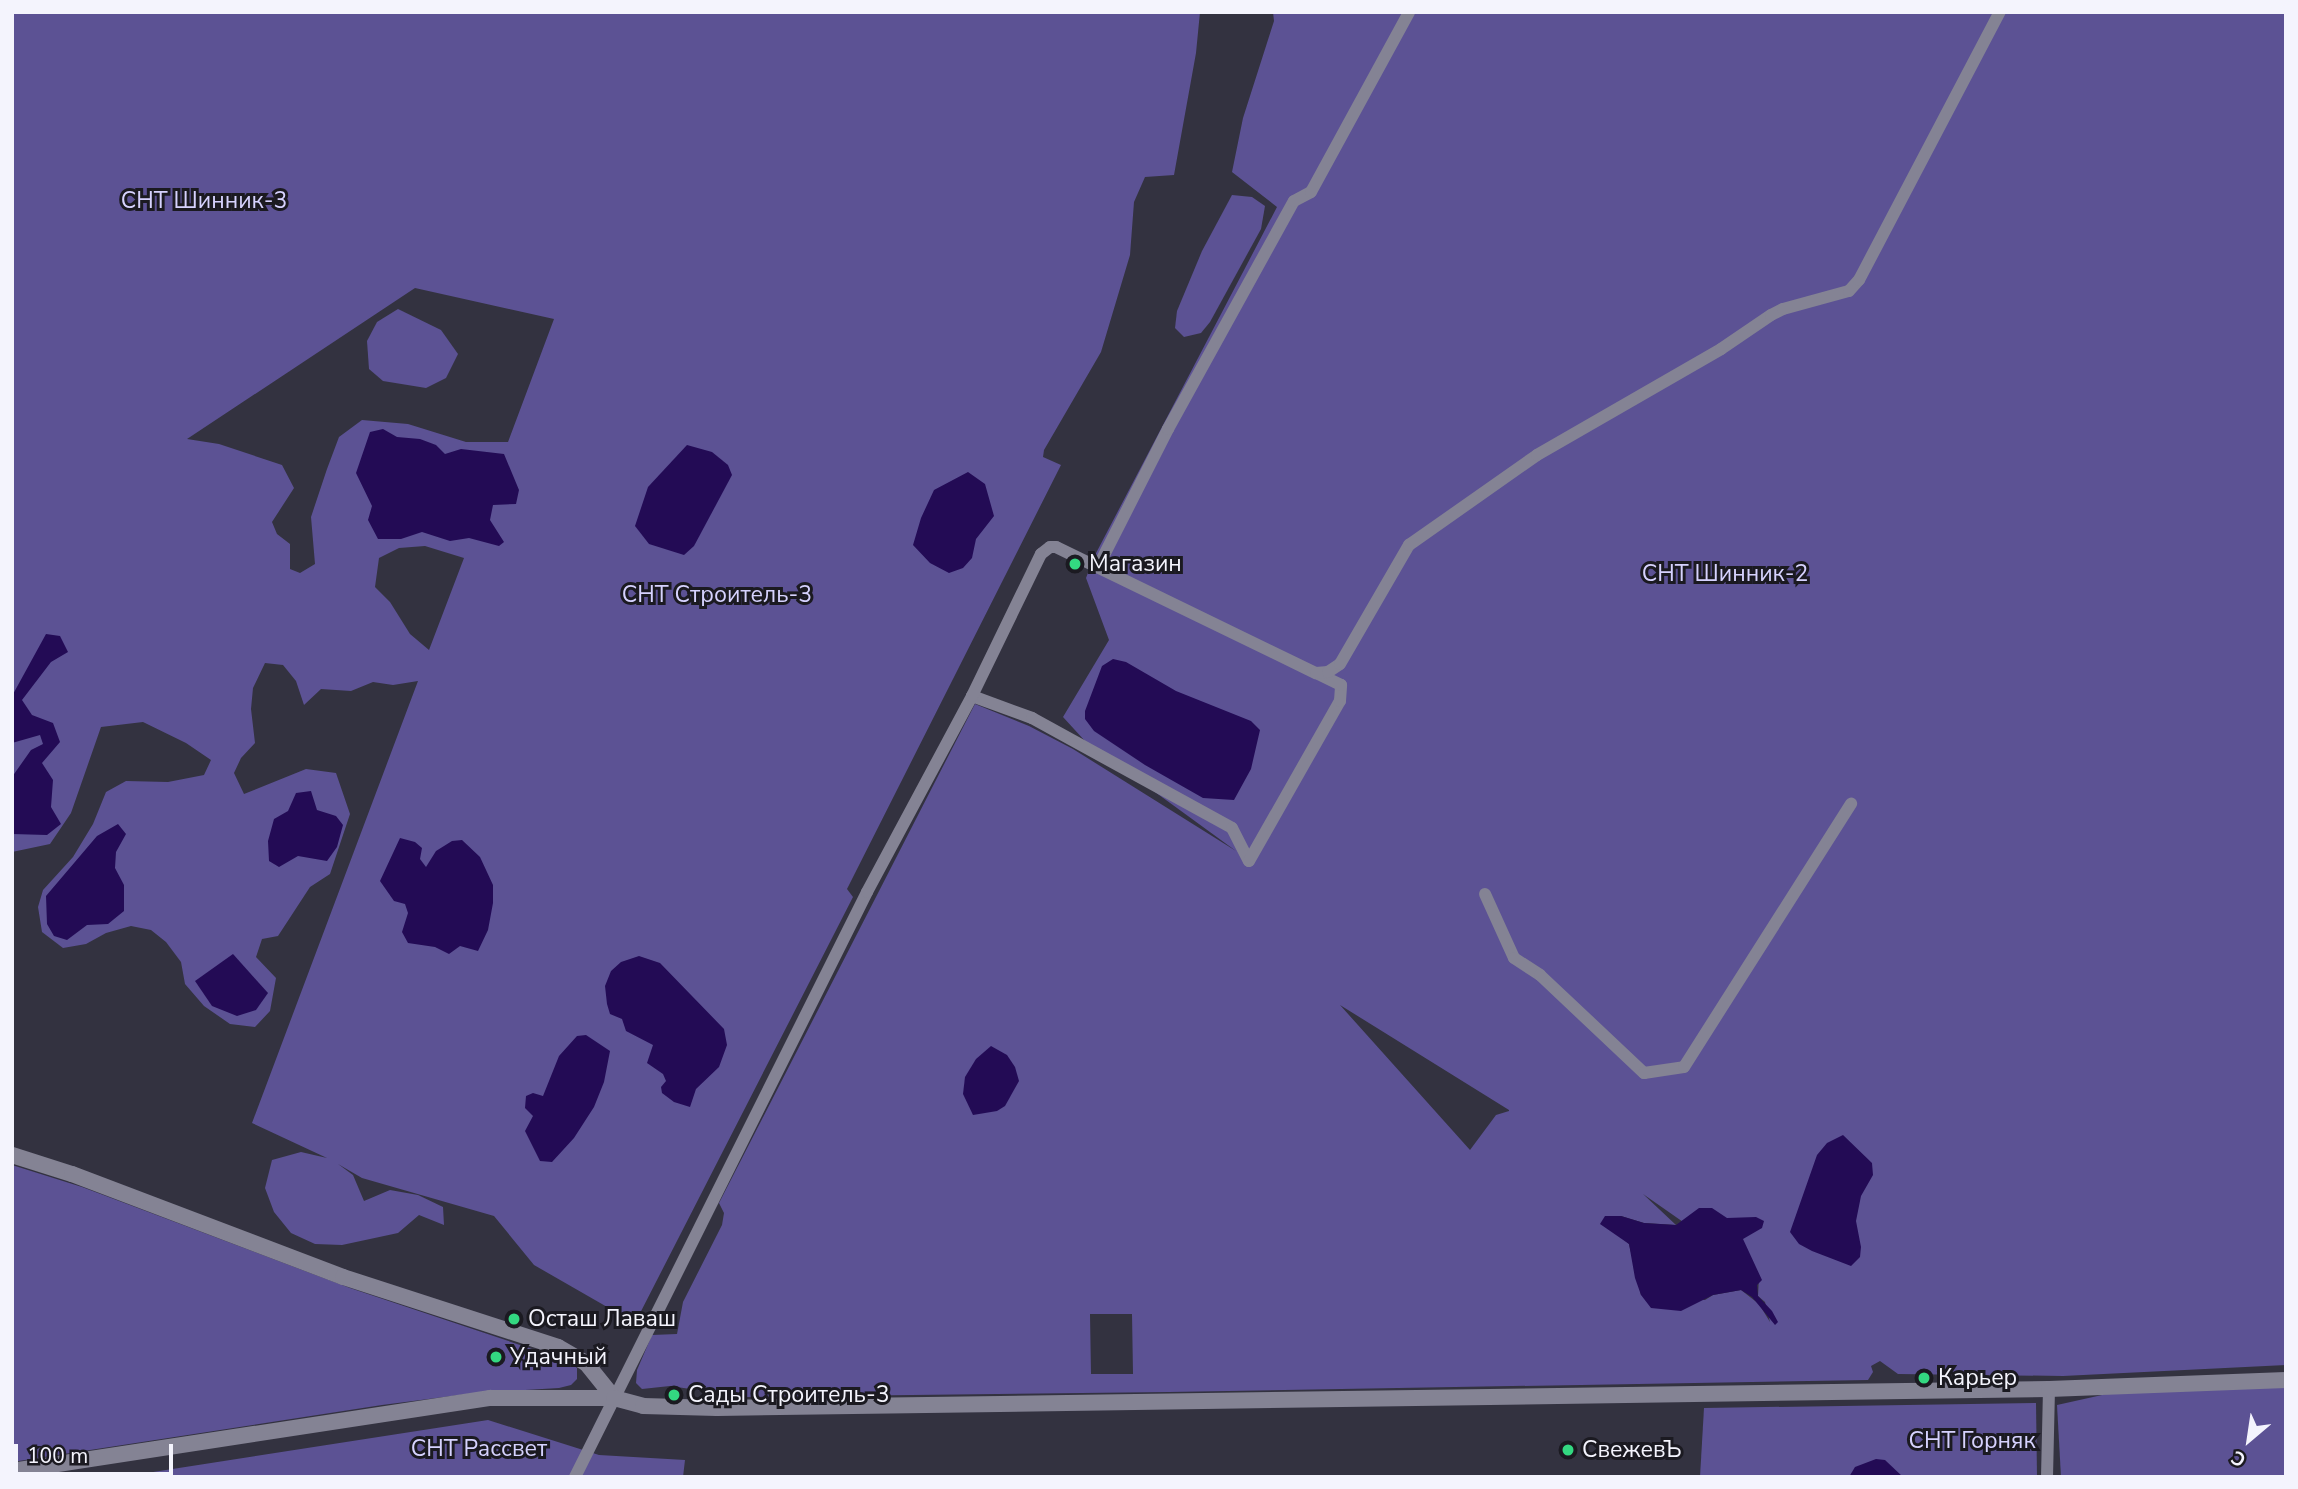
<!DOCTYPE html>
<meta charset="utf-8">
<style>
body{margin:0}
#map{position:relative;width:2298px;height:1489px;overflow:hidden;background:#333240;font-family:"Nunito Sans",sans-serif}
div>[style]{position:absolute}
.green>*{inset:0;background:#5c5294}
.water>*{inset:0;background:#230b55}
.minor>*{height:12px;margin:-6px;padding:0 6px;transform-origin:6px;border-radius:6px;background:#848394}
.tertiary>*{height:16px;margin:-8px;padding:0 8px;transform-origin:8px;border-radius:8px;background:#848394}
.dots>*{width:19px;height:19px;translate:-50% -50%;box-sizing:border-box;border:4px solid #1b1a21;border-radius:50%}
span{translate:-50% -50%;white-space:nowrap;text-align:center;line-height:1.15;-webkit-text-stroke:6px #1b1a21;paint-order:stroke}
.park-label{font-size:23px;color:#d6d2fe}
.poi-label{font-size:23px;color:#f4f4fd}
.left{translate:0 -50%;text-align:left}
.frame{position:absolute;inset:0;border:14px solid #f4f4fd;pointer-events:none}
.north{position:absolute;left:2214px;top:1405px;width:70px;height:70px;-webkit-text-stroke:5px #1b1a21;paint-order:stroke;rotate:209deg;font-size:19px;font-weight:700;line-height:28px;text-align:center;color:#f4f4fd}
.north::after{content:'';display:block;margin:auto;width:24px;height:32px;background:#f4f4fd;clip-path:polygon(50% 0,100% 100%,50% 72%,0 100%)}
.scale{position:absolute;left:14px;top:1444px;width:159px;height:32px;box-sizing:border-box;border:4px solid #f4f4fd;border-top:0;padding-left:9px;font-size:21px;line-height:24px;white-space:nowrap;color:#f4f4fd;-webkit-text-stroke:5px #1b1a21;paint-order:stroke}
</style>
<div id="map">
<div class="green">
<i style="clip-path:polygon(evenodd,12px 12px,1200px 12px,1196px 53px,1174px 175px,1145px 177px,1134px 202px,1130px 255px,1101px 352px,1044px 450px,1043px 457px,1061px 465px,847px 889px,853px 897px,635px 1323px,534px 1265px,494px 1216px,362px 1178px,338px 1164px,353px 1175px,364px 1201px,390px 1190px,418px 1195px,443px 1207px,444px 1225px,419px 1215px,398px 1233px,342px 1245px,315px 1244px,291px 1233px,274px 1212px,265px 1188px,272px 1160px,301px 1152px,327px 1158px,252px 1123px,418px 681px,393px 685px,373px 682px,351px 691px,321px 689px,304px 705px,296px 681px,283px 665px,265px 663px,253px 688px,251px 709px,255px 743px,241px 758px,234px 773px,244px 794px,306px 769px,336px 773px,350px 814px,330px 874px,310px 887px,278px 936px,262px 939px,256px 957px,276px 978px,270px 1011px,255px 1027px,230px 1024px,204px 1006px,185px 984px,181px 962px,166px 942px,151px 930px,131px 926px,106px 933px,86px 944px,63px 948px,42px 932px,38px 907px,43px 890px,73px 857px,93px 824px,106px 792px,126px 781px,168px 782px,204px 775px,211px 760px,186px 743px,143px 722px,101px 727px,71px 813px,50px 844px,12px 852px,12px 12px,415px 288px,554px 319px,508px 442px,466px 442px,408px 424px,362px 420px,339px 437px,327px 469px,311px 517px,315px 564px,300px 573px,290px 569px,290px 544px,277px 534px,272px 522px,294px 488px,282px 465px,219px 444px,187px 439px,415px 288px,12px 12px,425px 546px,464px 558px,429px 650px,410px 634px,390px 602px,375px 587px,379px 558px,399px 548px,425px 546px)"></i>
<i style="clip-path:polygon(evenodd,1273px 12px,2286px 12px,2286px 1365px,2063px 1376px,1898px 1374px,1880px 1361px,1871px 1366px,1873px 1372px,1868px 1380px,1169px 1392px,745px 1397px,670px 1386px,642px 1389px,636px 1383px,637px 1370px,652px 1335px,677px 1334px,683px 1302px,722px 1225px,724px 1213px,719px 1203px,975px 704px,1029px 726px,1073px 749px,1236px 851px,1085px 741px,1063px 717px,1109px 640px,1086px 578px,1094px 557px,1277px 207px,1232px 172px,1243px 118px,1274px 21px,1273px 12px,1340px 1005px,1509px 1110px,1509px 1111px,1496px 1115px,1470px 1150px,1340px 1005px,1273px 12px,1643px 1194px,1759px 1275px,1758px 1296px,1765px 1302px,1770px 1322px,1759px 1304px,1741px 1290px,1713px 1295px,1705px 1300px,1641px 1295px,1629px 1244px,1622px 1238px,1621px 1216px,1644px 1223px,1676px 1225px,1643px 1194px,1273px 12px,1090px 1314px,1132px 1314px,1133px 1374px,1091px 1374px,1090px 1314px)"></i>
<i style="clip-path:polygon(1232px 195px,1252px 197px,1265px 206px,1261px 229px,1210px 322px,1201px 333px,1184px 337px,1175px 328px,1177px 311px,1202px 251px)"></i>
<i style="clip-path:polygon(398px 309px,441px 330px,458px 354px,446px 378px,426px 388px,383px 381px,369px 369px,367px 341px,377px 322px)"></i>
<i style="clip-path:polygon(12px 1165px,82px 1187px,350px 1288px,568px 1361px,577px 1368px,577px 1379px,571px 1385px,559px 1388px,475px 1393px,382px 1405px,12px 1462px)"></i>
<i style="clip-path:polygon(2286px 1386px,2286px 1477px,2061px 1477px,2057px 1405px,2111px 1393px)"></i>
<i style="clip-path:polygon(2036px 1403px,2037px 1477px,1700px 1477px,1704px 1408px)"></i>
<i style="clip-path:polygon(488px 1420px,599px 1455px,685px 1460px,683px 1477px,121px 1477px)"></i>
</div>
<div class="water">
<i style="clip-path:polygon(383px 429px,397px 437px,420px 439px,436px 445px,445px 454px,461px 449px,504px 454px,519px 490px,516px 504px,493px 505px,490px 520px,504px 542px,499px 546px,469px 538px,450px 541px,422px 532px,401px 539px,378px 539px,368px 520px,372px 506px,356px 473px,370px 432px)"></i>
<i style="clip-path:polygon(687px 445px,712px 452px,728px 465px,732px 475px,694px 546px,684px 555px,649px 544px,635px 526px,648px 487px)"></i>
<i style="clip-path:polygon(968px 472px,985px 484px,994px 516px,976px 539px,972px 558px,963px 568px,949px 573px,930px 563px,913px 545px,921px 518px,934px 490px)"></i>
<i style="clip-path:polygon(46px 634px,60px 636px,68px 652px,51px 662px,22px 700px,32px 715px,53px 723px,60px 742px,42px 763px,53px 780px,51px 807px,61px 824px,47px 835px,12px 834px,12px 777px,31px 750px,43px 744px,40px 735px,12px 743px,12px 696px)"></i>
<i style="clip-path:polygon(1113px 659px,1126px 662px,1176px 691px,1251px 721px,1260px 730px,1251px 769px,1234px 800px,1203px 798px,1145px 765px,1094px 731px,1085px 719px,1085px 711px,1102px 666px)"></i>
<i style="clip-path:polygon(311px 791px,317px 810px,336px 816px,343px 825px,337px 847px,327px 861px,298px 856px,279px 867px,269px 861px,268px 841px,274px 819px,288px 811px,296px 793px)"></i>
<i style="clip-path:polygon(118px 824px,126px 834px,116px 852px,115px 868px,124px 885px,124px 911px,108px 924px,87px 925px,67px 940px,54px 936px,47px 924px,46px 896px,97px 836px)"></i>
<i style="clip-path:polygon(400px 838px,415px 842px,422px 848px,420px 859px,426px 867px,436px 851px,452px 841px,462px 840px,480px 857px,493px 885px,493px 903px,488px 930px,478px 951px,460px 946px,449px 954px,435px 947px,408px 943px,402px 932px,408px 913px,405px 904px,394px 901px,380px 881px)"></i>
<i style="clip-path:polygon(233px 954px,268px 993px,256px 1010px,237px 1016px,212px 1006px,195px 981px)"></i>
<i style="clip-path:polygon(639px 956px,660px 963px,724px 1029px,727px 1045px,719px 1067px,696px 1089px,690px 1107px,674px 1102px,662px 1093px,661px 1087px,666px 1081px,663px 1074px,647px 1063px,653px 1045px,626px 1031px,622px 1019px,610px 1014px,607px 1004px,605px 986px,611px 971px,621px 962px)"></i>
<i style="clip-path:polygon(586px 1035px,610px 1051px,604px 1082px,594px 1107px,574px 1138px,552px 1162px,540px 1161px,525px 1131px,533px 1116px,525px 1108px,526px 1096px,533px 1093px,543px 1096px,559px 1056px,577px 1036px)"></i>
<i style="clip-path:polygon(991px 1046px,1007px 1055px,1015px 1067px,1019px 1081px,1005px 1106px,997px 1111px,973px 1115px,963px 1094px,965px 1077px,976px 1059px)"></i>
<i style="clip-path:polygon(1843px 1135px,1872px 1163px,1873px 1175px,1861px 1196px,1856px 1221px,1861px 1247px,1860px 1257px,1851px 1266px,1812px 1251px,1799px 1244px,1790px 1232px,1817px 1155px,1827px 1143px)"></i>
<i style="clip-path:polygon(1699px 1208px,1712px 1208px,1727px 1218px,1756px 1217px,1764px 1221px,1762px 1228px,1743px 1239px,1762px 1280px,1757px 1285px,1758px 1296px,1772px 1311px,1778px 1322px,1775px 1325px,1752px 1297px,1741px 1290px,1713px 1295px,1681px 1311px,1651px 1308px,1641px 1295px,1635px 1278px,1629px 1244px,1600px 1224px,1605px 1216px,1621px 1216px,1644px 1223px,1676px 1225px)"></i>
<i style="clip-path:polygon(1876px 1459px,1885px 1460px,1903px 1477px,1849px 1477px,1855px 1467px)"></i>
</div>
<div class="minor">
<i style="left:1098px;top:567px;width:155px;rotate:-63.1deg"></i>
<i style="left:1168px;top:429px;width:260px;rotate:-61.1deg"></i>
<i style="left:1294px;top:201px;width:19px;rotate:-28deg"></i>
<i style="left:1311px;top:192px;width:205px;rotate:-61.4deg"></i>
<i style="left:972px;top:696px;width:64px;rotate:20.1deg"></i>
<i style="left:1032px;top:718px;width:228px;rotate:28.8deg"></i>
<i style="left:1232px;top:828px;width:37px;rotate:63deg"></i>
<i style="left:1249px;top:861px;width:184px;rotate:-60.4deg"></i>
<i style="left:1340px;top:701px;width:16px;rotate:-86deg"></i>
<i style="left:1341px;top:685px;width:25px;rotate:-154deg"></i>
<i style="left:1485px;top:894px;width:70px;rotate:65.6deg"></i>
<i style="left:1514px;top:958px;width:31px;rotate:33deg"></i>
<i style="left:1540px;top:975px;width:143px;rotate:43.3deg"></i>
<i style="left:1644px;top:1073px;width:40px;rotate:-8.5deg"></i>
<i style="left:1684px;top:1067px;width:312px;rotate:-57.6deg"></i>
<i style="left:575px;top:1477px;width:654px;rotate:-63.47deg"></i>
<i style="left:867px;top:892px;width:222px;rotate:-61.8deg"></i>
<i style="left:972px;top:696px;width:158px;rotate:-64.1deg"></i>
<i style="left:1041px;top:554px;width:11px;rotate:-38deg"></i>
<i style="left:1050px;top:547px;width:6px"></i>
<i style="left:1056px;top:547px;width:289px;rotate:25.9deg"></i>
<i style="left:1316px;top:673px;width:12px;rotate:-5deg"></i>
<i style="left:1328px;top:672px;width:14px;rotate:-34deg"></i>
<i style="left:1340px;top:664px;width:138px;rotate:-59.9deg"></i>
<i style="left:1409px;top:545px;width:156px;rotate:-35.1deg"></i>
<i style="left:1537px;top:455px;width:212px;rotate:-29.9deg"></i>
<i style="left:1721px;top:349px;width:60px;rotate:-34.2deg"></i>
<i style="left:1771px;top:315px;width:13px;rotate:-27deg"></i>
<i style="left:1783px;top:309px;width:68px;rotate:-15.3deg"></i>
<i style="left:1849px;top:291px;width:15px;rotate:-48deg"></i>
<i style="left:1859px;top:280px;width:303px;rotate:-62.3deg"></i>
<i style="left:2047px;top:1477px;width:88px;rotate:-88.7deg"></i>
</div>
<div class="tertiary">
<i style="left:12px;top:1155px;width:63px;rotate:17.6deg"></i>
<i style="left:72px;top:1174px;width:290px;rotate:20.8deg"></i>
<i style="left:343px;top:1277px;width:226px;rotate:18deg"></i>
<i style="left:558px;top:1347px;width:32px;rotate:30deg"></i>
<i style="left:586px;top:1363px;width:45px;rotate:51.3deg"></i>
<i style="left:12px;top:1471px;width:484px;rotate:-8.7deg"></i>
<i style="left:490px;top:1398px;width:124px"></i>
<i style="left:614px;top:1398px;width:30px;rotate:15deg"></i>
<i style="left:643px;top:1406px;width:74px;rotate:1.5deg"></i>
<i style="left:717px;top:1408px;width:1332px;rotate:-0.82deg"></i>
<i style="left:2049px;top:1389px;width:237px;rotate:-2.2deg"></i>
</div>
<div class="dots">
<i style="left:1075px;top:564px;background:#33d881"></i>
<i style="left:514px;top:1319px;background:#33d881"></i>
<i style="left:496px;top:1357px;background:#33d881"></i>
<i style="left:1924px;top:1378px;background:#33d881"></i>
<i style="left:674px;top:1395px;background:#33d881"></i>
<i style="left:1568px;top:1450px;background:#33d881"></i>
</div>
<div class="park-label">
<span style="left:204px;top:201px">СНТ Шинник-3</span>
<span style="left:1725px;top:574px">СНТ Шинник-2</span>
<span style="left:717px;top:595px">СНТ Строитель-3</span>
<span style="left:1972px;top:1441px">СНТ Горняк</span>
<span style="left:479px;top:1449px">СНТ Рассвет</span>
</div>
<div class="poi-label">
<span class="left" style="left:1089px;top:564px">Магазин</span>
<span class="left" style="left:528px;top:1319px">Осташ Лаваш</span>
<span class="left" style="left:510px;top:1357px">Удачный</span>
<span class="left" style="left:1938px;top:1378px">Карьер</span>
<span class="left" style="left:688px;top:1395px">Сады Строитель-3</span>
<span class="left" style="left:1582px;top:1450px">СвежевЪ</span>
</div>
<div class="frame"></div>
<div class="north">С</div>
<div class="scale">100 m</div>
</div>
